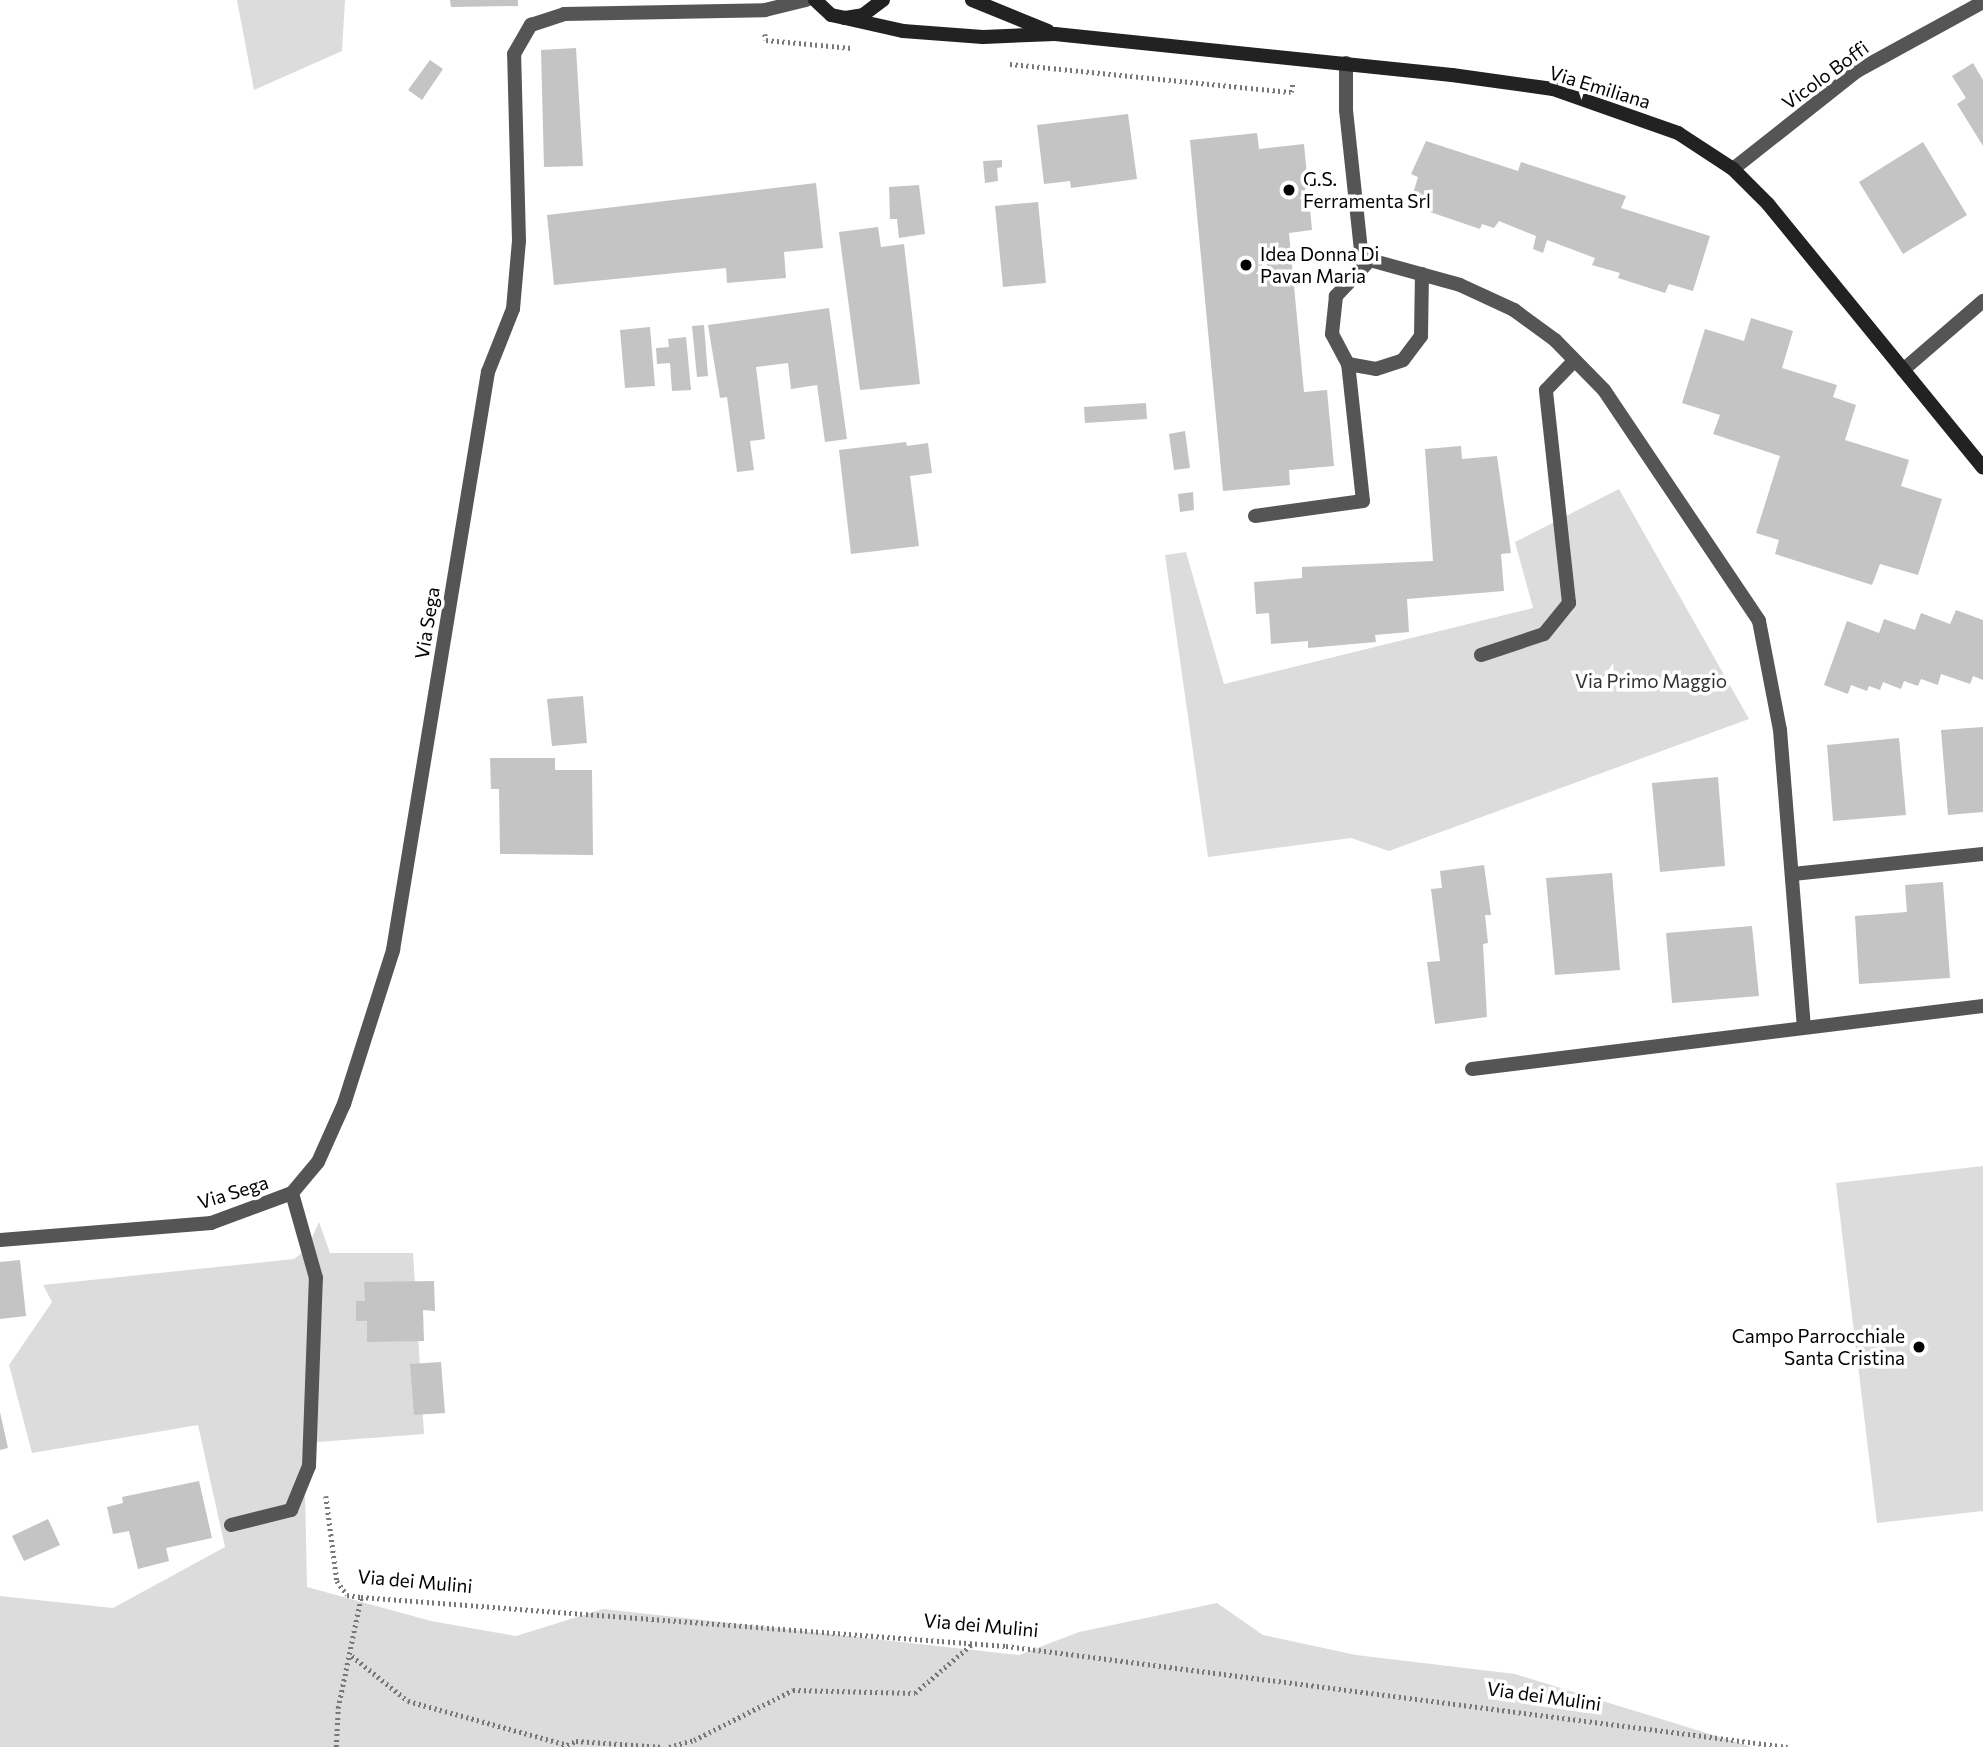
<!DOCTYPE html>
<style>
body{margin:0}
#map{position:relative;width:1983px;height:1747px;overflow:hidden;background:#fff;font-family:Commissioner,sans-serif}
div>[style]{position:absolute}
.green>*{inset:0;background:#dcdcdc}
.building>*{inset:0;background:#c4c4c4}
.path>*{height:4.5px;margin-top:-2.25px;transform-origin:0;background:repeating-linear-gradient(90deg,#777 0 2px,transparent 0 5.5px)}
.service>*{height:14px;margin:-7px;padding:0 7px;transform-origin:7px;border-radius:7px;background:#555}
.minor>*{height:14px;margin:-7px;padding:0 7px;transform-origin:7px;border-radius:7px;background:#555}
.secondary>*{height:14px;margin:-7px;padding:0 7px;transform-origin:7px;border-radius:7px;background:#222}
.dots>*{width:19px;height:19px;translate:-50% -50%;box-sizing:border-box;border:4px solid #fff;border-radius:50%}
span{translate:-50% -50%;white-space:nowrap;text-align:center;line-height:1.15;-webkit-text-stroke:7px #fff;paint-order:stroke}
.street-label{font-size:19px;color:#000}
.poi-label{font-size:19px;color:#000}
.left{translate:0 -50%;text-align:left}
.right{translate:-100% -50%;text-align:right}
.park-label{font-size:19px;color:#333}
</style>
<div id="map">
<div class="green">
<i style="clip-path:polygon(237px 0,345px 0,342px 51px,254px 90px)"></i>
<i style="clip-path:polygon(1619px 489px,1749px 719px,1389px 851px,1351px 838px,1208px 857px,1165px 555px,1186px 552px,1224px 684px,1533px 608px,1515px 542px)"></i>
<i style="clip-path:polygon(1983px 1166px,1983px 1511px,1877px 1523px,1836px 1183px)"></i>
<i style="clip-path:polygon(319px 1222px,330px 1253px,413px 1253px,424px 1434px,304px 1443px,307px 1587px,431px 1621px,516px 1636px,603px 1609px,1019px 1655px,1079px 1632px,1217px 1603px,1263px 1635px,1356px 1655px,1515px 1674px,1752px 1747px,0 1747px,0 1596px,113px 1608px,225px 1547px,198px 1425px,32px 1453px,9px 1365px,52px 1302px,43px 1285px,294px 1259px,307px 1249px)"></i>
</div>
<div class="building">
<i style="clip-path:polygon(450px 0,518px 0,518px 6px,451px 7px)"></i>
<i style="clip-path:polygon(576px 48px,583px 166px,544px 167px,541px 50px)"></i>
<i style="clip-path:polygon(430px 60px,443px 69px,422px 100px,408px 90px)"></i>
<i style="clip-path:polygon(1973px 63px,1983px 80px,1983px 146px,1957px 104px,1966px 98px,1952px 76px)"></i>
<i style="clip-path:polygon(1128px 114px,1137px 179px,1071px 188px,1070px 181px,1044px 184px,1037px 125px)"></i>
<i style="clip-path:polygon(1257px 133px,1259px 149px,1304px 144px,1312px 230px,1289px 233px,1304px 392px,1327px 390px,1334px 466px,1289px 470px,1290px 485px,1223px 491px,1190px 140px)"></i>
<i style="clip-path:polygon(1426px 141px,1518px 171px,1521px 162px,1626px 196px,1621px 208px,1710px 236px,1693px 291px,1669px 284px,1665px 293px,1618px 278px,1620px 273px,1592px 265px,1595px 258px,1547px 240px,1543px 253px,1533px 249px,1536px 236px,1499px 221px,1494px 228px,1482px 224px,1480px 229px,1430px 212px,1432px 207px,1411px 200px,1418px 177px,1411px 174px)"></i>
<i style="clip-path:polygon(1923px 142px,1967px 215px,1903px 254px,1859px 182px)"></i>
<i style="clip-path:polygon(1002px 160px,1002px 167px,997px 168px,998px 181px,985px 183px,983px 161px)"></i>
<i style="clip-path:polygon(816px 183px,823px 248px,784px 252px,786px 278px,727px 283px,726px 268px,554px 285px,547px 215px)"></i>
<i style="clip-path:polygon(919px 185px,925px 234px,899px 238px,897px 219px,890px 219px,889px 187px)"></i>
<i style="clip-path:polygon(1038px 202px,1046px 283px,1003px 287px,995px 206px)"></i>
<i style="clip-path:polygon(878px 227px,881px 247px,904px 244px,920px 384px,860px 390px,839px 232px)"></i>
<i style="clip-path:polygon(829px 308px,847px 439px,825px 442px,817px 385px,791px 389px,788px 363px,756px 367px,765px 439px,750px 441px,754px 470px,737px 472px,727px 397px,720px 398px,708px 325px)"></i>
<i style="clip-path:polygon(1751px 318px,1793px 331px,1782px 368px,1837px 385px,1833px 397px,1856px 405px,1845px 440px,1909px 460px,1901px 486px,1942px 499px,1918px 575px,1880px 564px,1872px 585px,1775px 554px,1779px 540px,1756px 533px,1780px 456px,1713px 434px,1720px 415px,1682px 403px,1705px 329px,1744px 341px)"></i>
<i style="clip-path:polygon(704px 325px,708px 376px,697px 377px,692px 326px)"></i>
<i style="clip-path:polygon(650px 327px,655px 386px,625px 388px,620px 330px)"></i>
<i style="clip-path:polygon(686px 337px,691px 390px,672px 391px,670px 363px,657px 364px,656px 348px,669px 347px,668px 339px)"></i>
<i style="clip-path:polygon(1146px 403px,1147px 419px,1085px 423px,1084px 407px)"></i>
<i style="clip-path:polygon(1185px 431px,1190px 468px,1174px 470px,1169px 434px)"></i>
<i style="clip-path:polygon(906px 442px,907px 446px,928px 443px,932px 473px,910px 476px,919px 546px,851px 554px,839px 450px)"></i>
<i style="clip-path:polygon(1461px 446px,1462px 459px,1497px 456px,1511px 553px,1501px 554px,1504px 591px,1407px 599px,1409px 632px,1375px 635px,1376px 642px,1308px 648px,1308px 641px,1271px 644px,1269px 613px,1256px 614px,1254px 582px,1302px 578px,1302px 567px,1433px 561px,1425px 449px)"></i>
<i style="clip-path:polygon(1193px 492px,1194px 510px,1180px 512px,1178px 494px)"></i>
<i style="clip-path:polygon(1956px 610px,1983px 620px,1983px 680px,1973px 676px,1970px 684px,1941px 674px,1938px 685px,1921px 679px,1918px 686px,1904px 681px,1901px 689px,1883px 682px,1880px 690px,1869px 686px,1867px 691px,1851px 685px,1848px 694px,1824px 685px,1847px 621px,1879px 633px,1884px 619px,1915px 630px,1921px 613px,1950px 624px)"></i>
<i style="clip-path:polygon(583px 696px,587px 743px,552px 746px,547px 699px)"></i>
<i style="clip-path:polygon(1983px 727px,1983px 812px,1948px 815px,1941px 730px)"></i>
<i style="clip-path:polygon(1899px 738px,1906px 815px,1833px 821px,1827px 745px)"></i>
<i style="clip-path:polygon(490px 758px,555px 758px,555px 770px,592px 770px,593px 855px,500px 854px,499px 789px,491px 789px)"></i>
<i style="clip-path:polygon(1718px 777px,1725px 866px,1660px 872px,1652px 783px)"></i>
<i style="clip-path:polygon(1484px 865px,1491px 915px,1485px 915px,1488px 943px,1483px 944px,1487px 1017px,1435px 1024px,1427px 962px,1440px 961px,1431px 889px,1442px 888px,1440px 871px)"></i>
<i style="clip-path:polygon(1612px 873px,1620px 970px,1555px 975px,1546px 878px)"></i>
<i style="clip-path:polygon(1943px 882px,1950px 978px,1859px 984px,1855px 916px,1907px 912px,1905px 885px)"></i>
<i style="clip-path:polygon(1752px 926px,1759px 996px,1672px 1003px,1666px 933px)"></i>
<i style="clip-path:polygon(20px 1260px,26px 1316px,0 1319px,0 1262px)"></i>
<i style="clip-path:polygon(434px 1281px,435px 1311px,423px 1310px,424px 1341px,367px 1342px,367px 1321px,356px 1321px,356px 1301px,365px 1301px,364px 1282px)"></i>
<i style="clip-path:polygon(441px 1362px,445px 1413px,414px 1415px,410px 1364px)"></i>
<i style="clip-path:polygon(0 1412px,8px 1448px,0 1450px)"></i>
<i style="clip-path:polygon(199px 1481px,212px 1538px,166px 1548px,169px 1561px,138px 1569px,129px 1531px,113px 1534px,107px 1507px,123px 1503px,122px 1497px)"></i>
<i style="clip-path:polygon(48px 1519px,60px 1545px,24px 1561px,12px 1536px)"></i>
</div>
<div class="path">
<i style="left:765px;top:34px;width:6px;rotate:81deg"></i>
<i style="left:766px;top:40px;width:86px;rotate:5.3deg"></i>
<i style="left:1010px;top:64px;width:282px;rotate:5.7deg"></i>
<i style="left:1291px;top:92px;width:10px;rotate:-79deg"></i>
<i style="left:326px;top:1496px;width:86px;rotate:82.6deg"></i>
<i style="left:337px;top:1581px;width:17px;rotate:54deg"></i>
<i style="left:347px;top:1595px;width:14px;rotate:8deg"></i>
<i style="left:361px;top:1597px;width:647px;rotate:4.34deg"></i>
<i style="left:1006px;top:1646px;width:788px;rotate:7.36deg"></i>
<i style="left:352px;top:1656px;width:72px;rotate:38.8deg"></i>
<i style="left:408px;top:1701px;width:162px;rotate:15.4deg"></i>
<i style="left:336px;top:1747px;width:39px;rotate:-87deg"></i>
<i style="left:338px;top:1708px;width:113px;rotate:-78.3deg"></i>
<i style="left:562px;top:1747px;width:15px;rotate:-23deg"></i>
<i style="left:576px;top:1741px;width:87px;rotate:3.9deg"></i>
<i style="left:669px;top:1747px;width:26px;rotate:-16deg"></i>
<i style="left:694px;top:1740px;width:111px;rotate:-26.8deg"></i>
<i style="left:793px;top:1690px;width:122px;rotate:1.4deg"></i>
<i style="left:915px;top:1693px;width:75px;rotate:-40.7deg"></i>
</div>
<div class="service">
<i style="left:1370px;top:260px;width:50px;rotate:133.4deg"></i>
<i style="left:1336px;top:296px;width:38px;rotate:96deg"></i>
<i style="left:1332px;top:334px;width:34px;rotate:62deg"></i>
<i style="left:1348px;top:364px;width:28px;rotate:10deg"></i>
<i style="left:1376px;top:369px;width:28px;rotate:-18deg"></i>
<i style="left:1403px;top:360px;width:30px;rotate:-53deg"></i>
<i style="left:1421px;top:336px;width:62px;rotate:-89.1deg"></i>
<i style="left:1255px;top:516px;width:109px;rotate:-7.9deg"></i>
<i style="left:1363px;top:501px;width:138px;rotate:-96.2deg"></i>
<i style="left:231px;top:1525px;width:62px;rotate:-14deg"></i>
<i style="left:291px;top:1510px;width:48px;rotate:-67.8deg"></i>
<i style="left:309px;top:1466px;width:188px;rotate:-87.9deg"></i>
<i style="left:316px;top:1278px;width:88px;rotate:-105.8deg"></i>
</div>
<div class="minor">
<i style="left:1346px;top:63px;width:47px;rotate:90deg"></i>
<i style="left:1346px;top:110px;width:142px;rotate:83.9deg"></i>
<i style="left:1361px;top:251px;width:13px;rotate:45deg"></i>
<i style="left:1370px;top:260px;width:93px;rotate:15.5deg"></i>
<i style="left:1460px;top:285px;width:60px;rotate:24.8deg"></i>
<i style="left:1514px;top:310px;width:51px;rotate:36.2deg"></i>
<i style="left:1555px;top:340px;width:70px;rotate:45.6deg"></i>
<i style="left:1604px;top:390px;width:278px;rotate:56.1deg"></i>
<i style="left:1759px;top:621px;width:111px;rotate:79.1deg"></i>
<i style="left:1780px;top:730px;width:298px;rotate:85.4deg"></i>
<i style="left:1733px;top:169px;width:158px;rotate:-38.3deg"></i>
<i style="left:1857px;top:71px;width:144px;rotate:-28.7deg"></i>
<i style="left:1903px;top:370px;width:106px;rotate:-40.8deg"></i>
<i style="left:1481px;top:655px;width:66px;rotate:-18.4deg"></i>
<i style="left:1544px;top:634px;width:40px;rotate:-51deg"></i>
<i style="left:1569px;top:603px;width:214px;rotate:-96.2deg"></i>
<i style="left:1546px;top:390px;width:39px;rotate:-46deg"></i>
<i style="left:1793px;top:874px;width:191px;rotate:-6deg"></i>
<i style="left:1472px;top:1069px;width:515px;rotate:-7.03deg"></i>
<i style="left:0;top:1240px;width:212px;rotate:-4.6deg"></i>
<i style="left:211px;top:1223px;width:86px;rotate:-20.3deg"></i>
<i style="left:292px;top:1193px;width:40px;rotate:-50deg"></i>
<i style="left:318px;top:1162px;width:64px;rotate:-65.9deg"></i>
<i style="left:344px;top:1104px;width:162px;rotate:-72.3deg"></i>
<i style="left:393px;top:950px;width:586px;rotate:-80.67deg"></i>
<i style="left:488px;top:372px;width:68px;rotate:-68.4deg"></i>
<i style="left:513px;top:309px;width:68px;rotate:-85deg"></i>
<i style="left:519px;top:241px;width:187px;rotate:-91.5deg"></i>
<i style="left:514px;top:54px;width:34px;rotate:-60deg"></i>
<i style="left:531px;top:25px;width:35px;rotate:-18deg"></i>
<i style="left:564px;top:14px;width:201px;rotate:-1.1deg"></i>
<i style="left:765px;top:10px;width:42px;rotate:-13.7deg"></i>
</div>
<div class="secondary">
<i style="left:815px;top:0;width:22px;rotate:43deg"></i>
<i style="left:831px;top:15px;width:14px;rotate:12deg"></i>
<i style="left:845px;top:18px;width:18px;rotate:-9deg"></i>
<i style="left:863px;top:15px;width:25px;rotate:-37deg"></i>
<i style="left:972px;top:0;width:82px;rotate:22.2deg"></i>
<i style="left:845px;top:18px;width:59px;rotate:12.6deg"></i>
<i style="left:903px;top:31px;width:80px;rotate:4.3deg"></i>
<i style="left:983px;top:37px;width:72px;rotate:-2.4deg"></i>
<i style="left:1055px;top:34px;width:399px;rotate:5.9deg"></i>
<i style="left:1452px;top:75px;width:102px;rotate:7.9deg"></i>
<i style="left:1553px;top:89px;width:133px;rotate:19.4deg"></i>
<i style="left:1678px;top:133px;width:66px;rotate:33.2deg"></i>
<i style="left:1733px;top:169px;width:49px;rotate:45deg"></i>
<i style="left:1768px;top:204px;width:340px;rotate:50.8deg"></i>
</div>
<div class="dots">
<i style="left:1289px;top:190px;background:#000"></i>
<i style="left:1246px;top:265px;background:#000"></i>
<i style="left:1919px;top:1347px;background:#000"></i>
</div>
<div class="street-label">
<span style="left:1825px;top:75px;rotate:-36deg">Vicolo Boffi</span>
<span style="left:1600px;top:87px;rotate:17deg">Via Emiliana</span>
<span style="left:427px;top:623px;rotate:-81deg">Via Sega</span>
<span style="left:233px;top:1192px;rotate:-17deg">Via Sega</span>
<span style="left:415px;top:1581px;rotate:5deg">Via dei Mulini</span>
<span style="left:981px;top:1625px;rotate:5deg">Via dei Mulini</span>
<span style="left:1544px;top:1696px;rotate:8deg">Via dei Mulini</span>
</div>
<div class="poi-label">
<span class="left" style="left:1303px;top:190px">G.S.<br>Ferramenta Srl</span>
<span class="left" style="left:1260px;top:265px">Idea Donna Di<br>Pavan Maria</span>
<span class="right" style="left:1905px;top:1347px">Campo Parrocchiale<br>Santa Cristina</span>
</div>
<div class="park-label">
<span style="left:1651px;top:681px">Via Primo Maggio</span>
</div>
</div>
